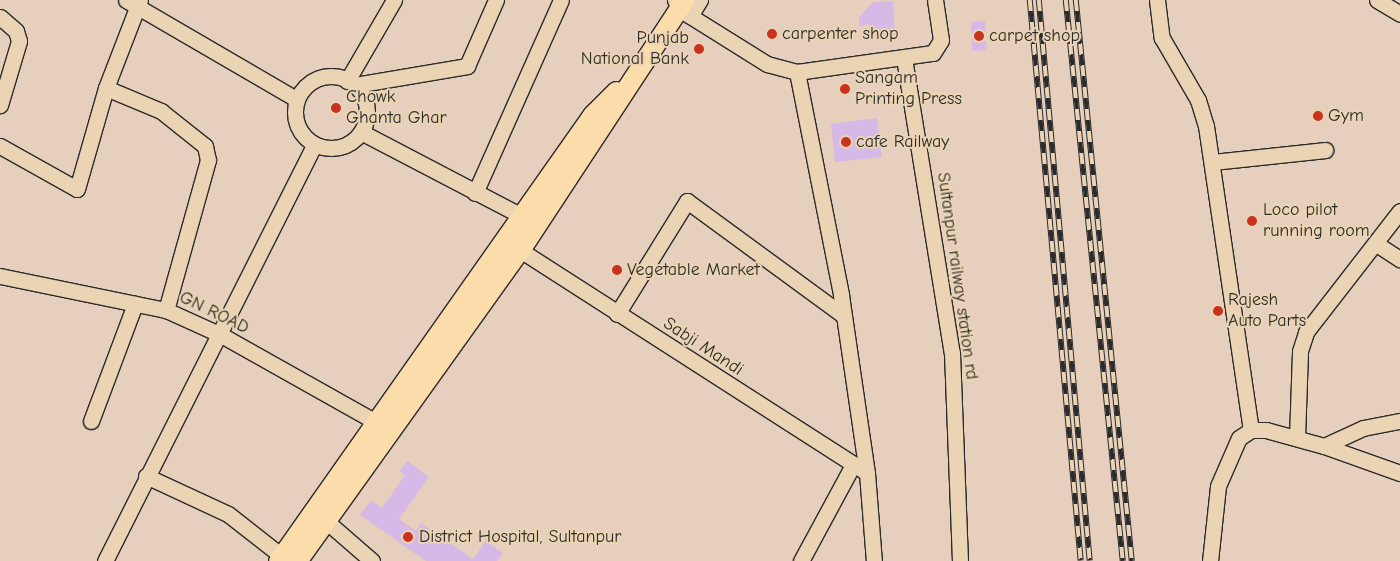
<!DOCTYPE html>
<style>
body{margin:0}
#map{position:relative;width:1400px;height:561px;overflow:hidden;background:#e7cfbd;font-family:"Comic Neue",sans-serif}
div>[style]{position:absolute}
.building>*{inset:0;background:#d6b9e6}
.roads{filter:drop-shadow(1px 0 #2b2b2b) drop-shadow(-1px 0 #2b2b2b) drop-shadow(0 1px #2b2b2b) drop-shadow(0 -1px #2b2b2b)}
.minor>*{height:15px;margin:-7.5px;padding:0 7.5px;transform-origin:7.5px;border-radius:7.5px;background:#ebd4b3}
.minor>.ring{margin:-7.5px;padding:0;box-sizing:content-box;background:none;border:15px solid #ebd4b3;border-radius:50%}
.major>*{height:19px;margin:-9.5px;padding:0 9.5px;transform-origin:9.5px;border-radius:9.5px;background:#fddcac}
.rail>*{height:5.5px;margin-top:-2.75px;transform-origin:0;background:repeating-linear-gradient(90deg,#ebd4b3 0 11px,#2b2b2b 0 22px);box-sizing:border-box;border-block:1px solid #2b2b2b}
.dots>*{width:14px;height:14px;translate:-50% -50%;box-sizing:border-box;border:2px solid #ebd4b3;border-radius:50%}
span{translate:-50% -50%;white-space:nowrap;text-align:center;line-height:1.15;-webkit-text-stroke:4px #ebd4b3;paint-order:stroke}
.poi-label{font-size:18px;color:#2b2b2b}
.left{translate:0 -50%;text-align:left}
.right{translate:-100% -50%;text-align:right}
.street-label{font-size:18px;color:#2b2b2b}
</style>
<div id="map">
<div class="building">
<i style="clip-path:polygon(893px 1px,895px 36px,870px 38px,869px 24px,859px 27px,859px 17px,873px 2px)"></i>
<i style="clip-path:polygon(985px 21px,986px 50px,972px 51px,971px 22px)"></i>
<i style="clip-path:polygon(877px 118px,882px 157px,835px 162px,831px 124px)"></i>
<i style="clip-path:polygon(407px 461px,429px 477px,399px 519px,416px 531px,421px 523px,473px 559px,486px 541px,503px 553px,497px 561px,426px 561px,360px 515px,371px 500px,382px 508px,405px 475px,400px 471px)"></i>
</div>
<div class="roads">
<div class="minor">
<i style="left:126px;top:0;width:197px;rotate:30.2deg"></i>
<i style="left:675px;top:0;width:10px;rotate:66deg"></i>
<i style="left:679px;top:9px;width:104px;rotate:32deg"></i>
<i style="left:767px;top:64px;width:31px;rotate:15deg"></i>
<i style="left:797px;top:72px;width:137px;rotate:-8deg"></i>
<i style="left:933px;top:53px;width:15px;rotate:-58deg"></i>
<i style="left:941px;top:40px;width:40px;rotate:-98.5deg"></i>
<i style="left:1157px;top:0;width:38px;rotate:83deg"></i>
<i style="left:1162px;top:38px;width:72px;rotate:59.9deg"></i>
<i style="left:1198px;top:100px;width:27px;rotate:73deg"></i>
<i style="left:1206px;top:126px;width:307px;rotate:81.6deg"></i>
<i style="left:1377px;top:0;width:27px;rotate:31deg"></i>
<i style="left:690px;top:16px;width:19px;rotate:-58deg"></i>
<i style="left:0;top:17px;width:21px;rotate:41deg"></i>
<i style="left:16px;top:31px;width:10px;rotate:73deg"></i>
<i style="left:19px;top:41px;width:67px;rotate:106.5deg"></i>
<i style="left:904px;top:58px;width:299px;rotate:80.8deg"></i>
<i style="left:952px;top:353px;width:208px;rotate:87.8deg"></i>
<i style="left:797px;top:72px;width:227px;rotate:78.8deg"></i>
<i style="left:841px;top:295px;width:180px;rotate:81.7deg"></i>
<i style="left:867px;top:473px;width:88px;rotate:85.5deg"></i>
<i class="ring" style="left:295px;top:76px;width:57px;height:57px"></i>
<i style="left:347px;top:81px;width:94px;rotate:-59.9deg"></i>
<i style="left:355px;top:85px;width:114px;rotate:-9.6deg"></i>
<i style="left:467px;top:66px;width:72px;rotate:-66.3deg"></i>
<i style="left:106px;top:88px;width:94px;rotate:-68.9deg"></i>
<i style="left:361px;top:132px;width:192px;rotate:27.6deg"></i>
<i style="left:0;top:146px;width:88px;rotate:29.2deg"></i>
<i style="left:77px;top:189px;width:105px;rotate:-74deg"></i>
<i style="left:106px;top:88px;width:60px;rotate:22.7deg"></i>
<i style="left:161px;top:111px;width:56px;rotate:38.5deg"></i>
<i style="left:205px;top:146px;width:14px;rotate:78deg"></i>
<i style="left:208px;top:160px;width:156px;rotate:105.6deg"></i>
<i style="left:1213px;top:162px;width:113px;rotate:-6.1deg"></i>
<i style="left:475px;top:193px;width:211px;rotate:-66deg"></i>
<i style="left:1375px;top:243px;width:30px;rotate:33deg"></i>
<i style="left:520px;top:250px;width:412px;rotate:32.7deg"></i>
<i style="left:0;top:276px;width:169px;rotate:11.6deg"></i>
<i style="left:166px;top:310px;width:60px;rotate:24.4deg"></i>
<i style="left:221px;top:335px;width:188px;rotate:29.3deg"></i>
<i style="left:617px;top:314px;width:133px;rotate:-58.2deg"></i>
<i style="left:687px;top:201px;width:193px;rotate:36.2deg"></i>
<i style="left:91px;top:421px;width:125px;rotate:-69.4deg"></i>
<i style="left:1297px;top:438px;width:87px;rotate:-88deg"></i>
<i style="left:1300px;top:351px;width:20px;rotate:-72deg"></i>
<i style="left:1306px;top:332px;width:153px;rotate:-52.2deg"></i>
<i style="left:1324px;top:446px;width:43px;rotate:-24.8deg"></i>
<i style="left:1363px;top:428px;width:38px;rotate:-11deg"></i>
<i style="left:146px;top:476px;width:90px;rotate:24.9deg"></i>
<i style="left:228px;top:514px;width:76px;rotate:38.1deg"></i>
<i style="left:326px;top:521px;width:61px;rotate:41deg"></i>
<i style="left:105px;top:561px;width:466px;rotate:-63.3deg"></i>
<i style="left:801px;top:561px;width:109px;rotate:-61.6deg"></i>
<i style="left:1210px;top:561px;width:75px;rotate:-83.9deg"></i>
<i style="left:1218px;top:486px;width:52px;rotate:-66.4deg"></i>
<i style="left:1239px;top:438px;width:14px;rotate:-34deg"></i>
<i style="left:1251px;top:430px;width:15px"></i>
<i style="left:1266px;top:430px;width:60px;rotate:15.4deg"></i>
<i style="left:1324px;top:446px;width:81px;rotate:19.6deg"></i>
</div>
<div class="major">
<i style="left:278px;top:561px;width:545px;rotate:-54.85deg"></i>
<i style="left:592px;top:115px;width:34px;rotate:-45deg"></i>
<i style="left:297px;top:561px;width:383px;rotate:-54.4deg"></i>
<i style="left:520px;top:250px;width:299px;rotate:-56.7deg"></i>
</div>
</div>
<div class="rail">
<i style="left:1030px;top:0;width:563px;rotate:84.81deg"></i>
<i style="left:1039px;top:0;width:563px;rotate:84.81deg"></i>
<i style="left:1066px;top:0;width:564px;rotate:84.2deg"></i>
<i style="left:1076px;top:0;width:564px;rotate:84.3deg"></i>
</div>
<div class="dots">
<i style="left:772px;top:34px;background:#c8321e"></i>
<i style="left:979px;top:36px;background:#c8321e"></i>
<i style="left:699px;top:49px;background:#c8321e"></i>
<i style="left:845px;top:89px;background:#c8321e"></i>
<i style="left:336px;top:108px;background:#c8321e"></i>
<i style="left:1318px;top:116px;background:#c8321e"></i>
<i style="left:846px;top:142px;background:#c8321e"></i>
<i style="left:1252px;top:221px;background:#c8321e"></i>
<i style="left:617px;top:270px;background:#c8321e"></i>
<i style="left:1218px;top:311px;background:#c8321e"></i>
<i style="left:408px;top:537px;background:#c8321e"></i>
</div>
<div class="poi-label">
<span class="left" style="left:782px;top:34px">carpenter shop</span>
<span class="left" style="left:989px;top:36px">carpet shop</span>
<span class="right" style="left:689px;top:49px">Punjab<br>National Bank</span>
<span class="left" style="left:855px;top:89px">Sangam<br>Printing Press</span>
<span class="left" style="left:346px;top:108px">Chowk<br>Ghanta Ghar</span>
<span class="left" style="left:1328px;top:116px">Gym</span>
<span class="left" style="left:856px;top:142px">cafe Railway</span>
<span class="left" style="left:1263px;top:221px">Loco pilot<br>running room</span>
<span class="left" style="left:627px;top:270px">Vegetable Market</span>
<span class="left" style="left:1228px;top:311px">Rajesh<br>Auto Parts</span>
<span class="left" style="left:419px;top:537px">District Hospital, Sultanpur</span>
</div>
<div class="street-label">
<span style="left:957px;top:276px;rotate:82deg">Sultanpur railway station rd</span>
<span style="left:214px;top:313px;rotate:26deg">GN ROAD</span>
<span style="left:703px;top:347px;rotate:33deg">Sabji Mandi</span>
</div>
</div>
